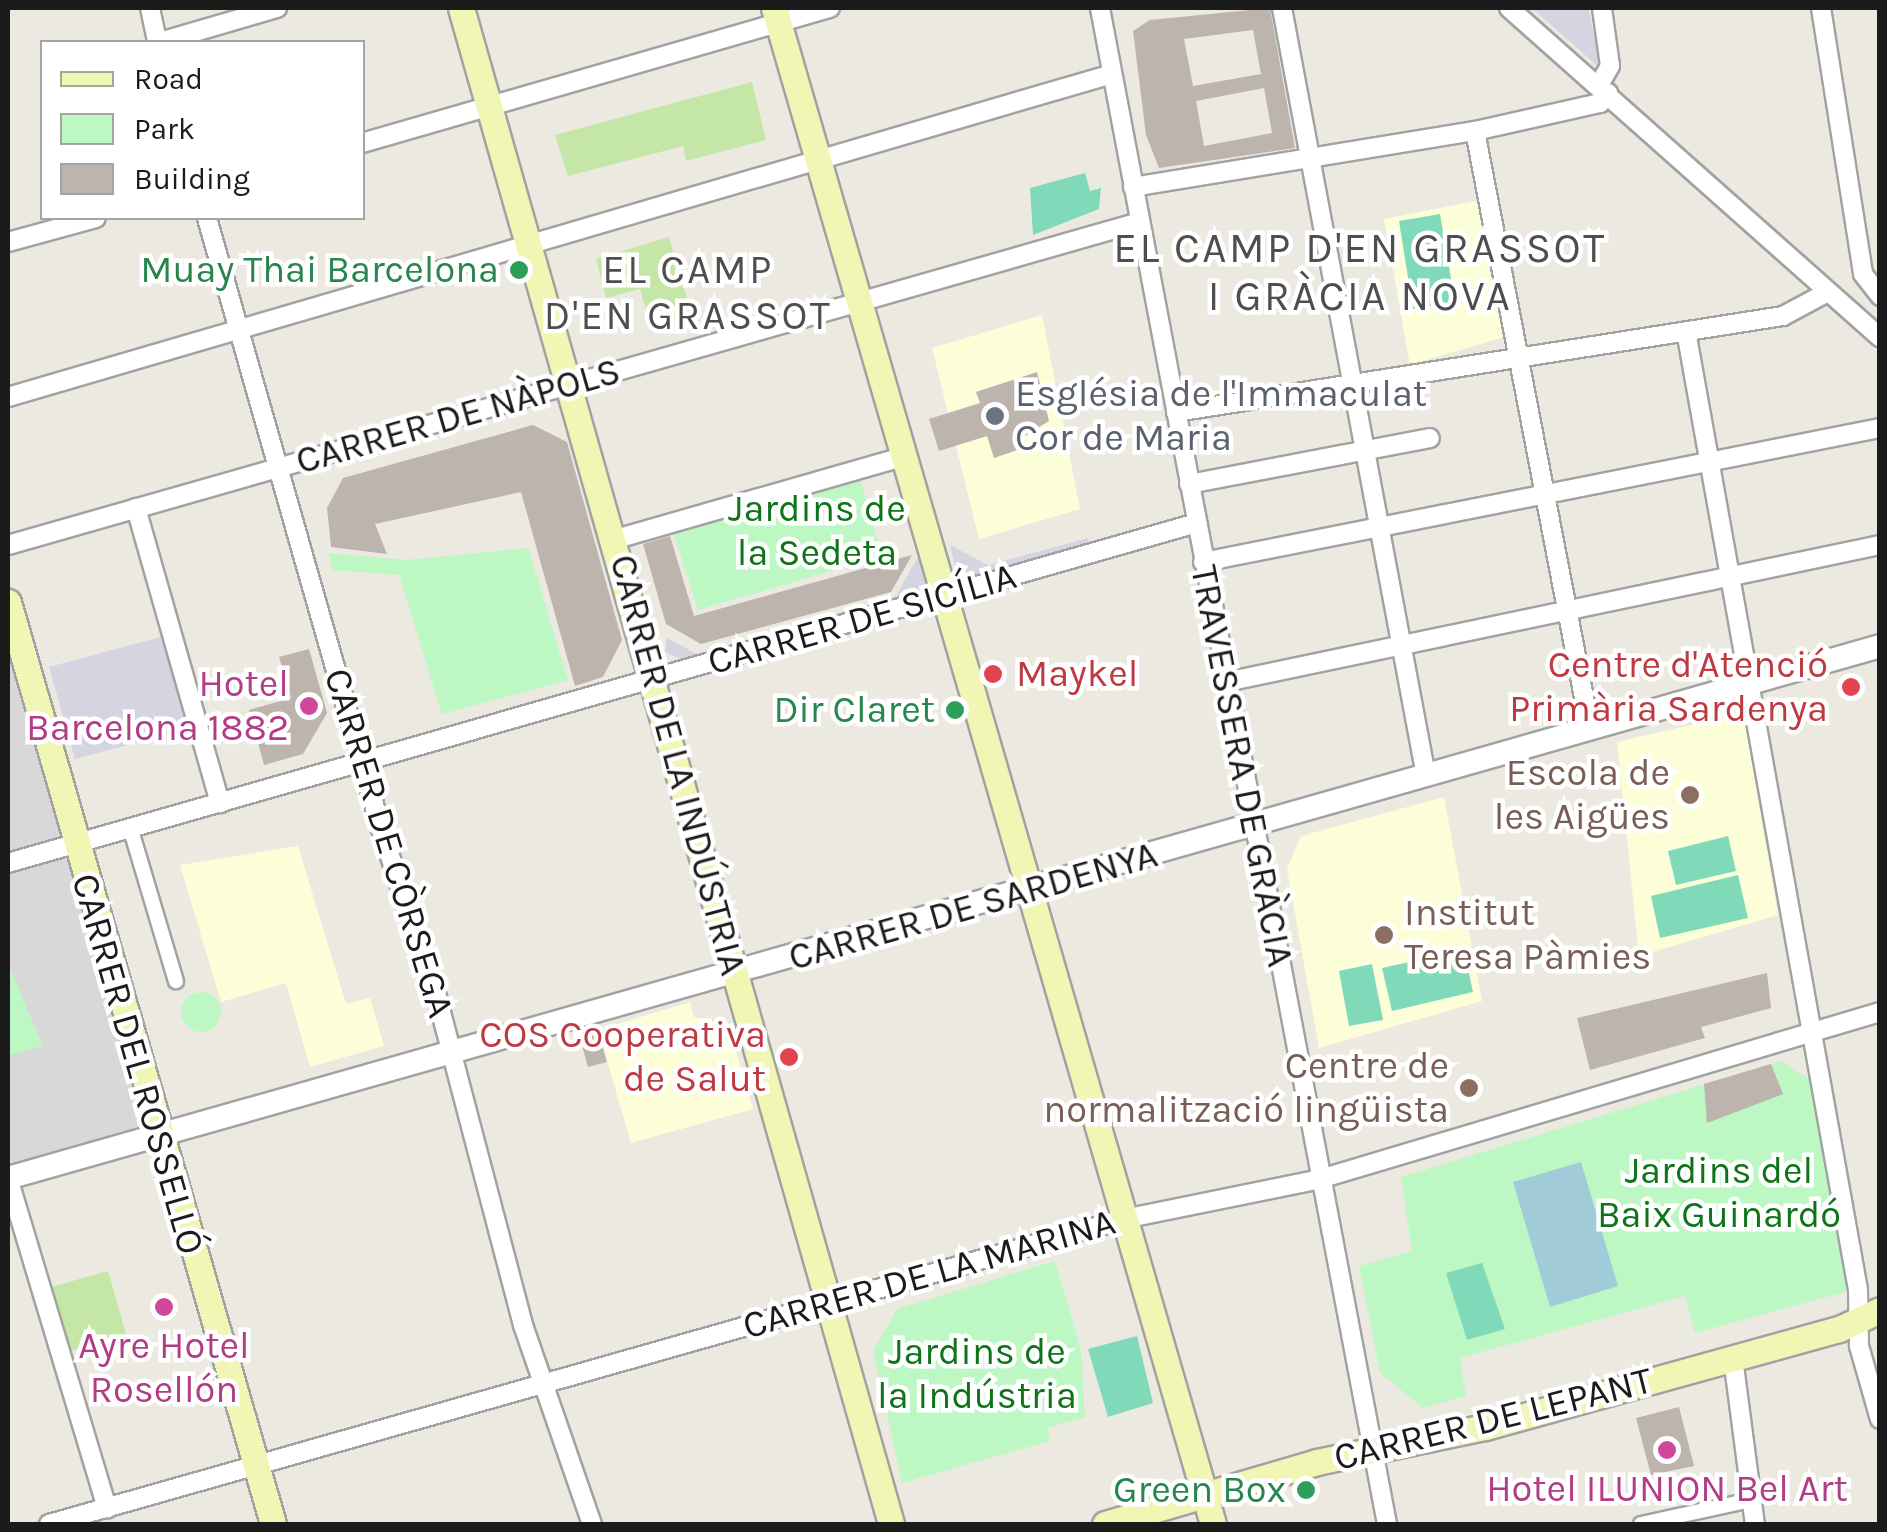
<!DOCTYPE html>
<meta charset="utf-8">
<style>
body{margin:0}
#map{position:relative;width:1887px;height:1532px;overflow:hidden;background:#ece9e1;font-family:Karla,sans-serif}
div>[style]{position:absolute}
.residential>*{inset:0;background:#d9d8d8}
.education>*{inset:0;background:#fcfed8}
.grass>*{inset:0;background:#c4e6a7}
.park>*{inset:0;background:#bdf7c4}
.round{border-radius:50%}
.pitch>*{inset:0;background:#80daba}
.plaza>*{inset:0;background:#d5d5e2}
.water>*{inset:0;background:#a2cbd9}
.building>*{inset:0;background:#bcb4ad}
.roads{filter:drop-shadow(2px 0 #a2a2a2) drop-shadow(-2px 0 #a2a2a2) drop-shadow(0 2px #a2a2a2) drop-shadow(0 -2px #a2a2a2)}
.pedestrian>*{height:14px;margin:-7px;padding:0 7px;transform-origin:7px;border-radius:7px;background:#fff}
.minor>*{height:18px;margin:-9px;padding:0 9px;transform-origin:9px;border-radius:9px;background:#fff}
.tertiary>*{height:22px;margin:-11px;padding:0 11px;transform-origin:11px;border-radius:11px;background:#fff}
.secondary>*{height:25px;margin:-12.5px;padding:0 12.5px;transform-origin:12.5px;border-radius:12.5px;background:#f1f6b4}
.dots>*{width:28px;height:28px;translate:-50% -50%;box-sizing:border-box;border:5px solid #fff;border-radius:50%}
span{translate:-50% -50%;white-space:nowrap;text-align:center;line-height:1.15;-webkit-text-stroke:9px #fff;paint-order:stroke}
.leisure-label{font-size:38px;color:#27864d}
.right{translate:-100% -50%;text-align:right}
.worship-label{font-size:38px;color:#5b616d}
.left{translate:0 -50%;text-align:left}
.street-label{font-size:38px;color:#1b1b1b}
.park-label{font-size:38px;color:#0f731a}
.health-label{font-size:38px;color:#be3a42}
.hotel-label{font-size:38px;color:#b23c85}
.education-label{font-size:38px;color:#785e54}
.neighbourhood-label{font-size:40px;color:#4e4e4e;letter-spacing:2.5px}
.quarter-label{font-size:42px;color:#4e4e4e;letter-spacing:2.5px}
.frame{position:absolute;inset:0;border:10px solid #1b1b1b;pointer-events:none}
.legend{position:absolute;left:40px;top:40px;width:325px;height:180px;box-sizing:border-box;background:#fff;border:2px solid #a4a4a4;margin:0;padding:12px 18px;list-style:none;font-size:30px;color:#1b1b1b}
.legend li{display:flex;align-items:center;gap:20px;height:50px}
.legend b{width:50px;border:2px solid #a4a4a4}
</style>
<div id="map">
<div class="residential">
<i style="clip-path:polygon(8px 602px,158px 1137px,8px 1178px)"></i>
</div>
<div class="education">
<i style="clip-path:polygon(1481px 200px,1504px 337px,1410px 365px,1384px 219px)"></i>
<i style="clip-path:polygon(1042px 315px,1080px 509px,979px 539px,932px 348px)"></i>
<i style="clip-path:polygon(1743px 713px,1778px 915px,1639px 956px,1617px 742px)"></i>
<i style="clip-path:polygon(1444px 797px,1482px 1001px,1319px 1048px,1287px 869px,1301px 836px)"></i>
<i style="clip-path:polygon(298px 846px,346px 1004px,370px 998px,384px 1046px,310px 1067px,286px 983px,221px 1002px,180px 865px)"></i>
<i style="clip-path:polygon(690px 1002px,694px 1017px,729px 1026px,753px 1109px,631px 1143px,598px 1030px)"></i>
</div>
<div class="grass">
<i style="clip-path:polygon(752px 82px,766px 140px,686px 161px,683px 146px,568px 176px,555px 135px)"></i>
<i style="clip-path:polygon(669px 237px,691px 311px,650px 324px,640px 289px,606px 298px,596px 259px)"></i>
<i style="clip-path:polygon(108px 1271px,126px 1334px,70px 1351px,51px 1287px)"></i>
</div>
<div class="park">
<i style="clip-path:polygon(859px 476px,882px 556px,698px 610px,673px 531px)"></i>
<i style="clip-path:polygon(528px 548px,568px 680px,442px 714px,399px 575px,332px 570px,329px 553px,405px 560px)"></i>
<i style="clip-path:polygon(8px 964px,43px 1046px,8px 1056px)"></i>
<i class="round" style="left:181px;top:992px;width:40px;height:40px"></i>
<i style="clip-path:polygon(1781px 1061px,1810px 1080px,1849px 1291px,1695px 1333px,1685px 1296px,1460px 1358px,1466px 1396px,1423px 1408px,1380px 1373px,1359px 1266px,1412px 1251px,1401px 1177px)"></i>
<i style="clip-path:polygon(1055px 1261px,1081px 1350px,1085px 1417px,1047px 1428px,1050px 1441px,902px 1483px,873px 1351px,897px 1309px)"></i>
</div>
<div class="pitch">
<i style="clip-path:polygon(1085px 173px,1090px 191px,1101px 188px,1099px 209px,1033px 235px,1030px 188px)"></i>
<i style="clip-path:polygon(1440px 214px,1455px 302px,1413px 309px,1399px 221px)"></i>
<i style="clip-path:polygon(1728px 836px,1736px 871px,1676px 885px,1668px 851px)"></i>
<i style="clip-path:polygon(1738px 875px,1748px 918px,1660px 938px,1651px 896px)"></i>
<i style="clip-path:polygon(1464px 950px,1473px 992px,1392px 1011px,1382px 968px)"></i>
<i style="clip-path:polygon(1372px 964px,1383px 1020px,1349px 1026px,1339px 971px)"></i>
<i style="clip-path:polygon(1482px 1263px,1505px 1329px,1467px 1340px,1446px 1273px)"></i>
<i style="clip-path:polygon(1137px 1336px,1153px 1403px,1108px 1417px,1088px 1349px)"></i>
</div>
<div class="plaza">
<i style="clip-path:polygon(1532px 8px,1588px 8px,1602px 70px,1586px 56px)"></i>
<i style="clip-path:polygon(1088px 538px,1090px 549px,959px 586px,950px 545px,988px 565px)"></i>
<i style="clip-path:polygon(919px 555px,930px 593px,689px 663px,665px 652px,667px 638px,699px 655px,896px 596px)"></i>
<i style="clip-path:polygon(164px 636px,189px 729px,75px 759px,49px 667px)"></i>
</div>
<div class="water">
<i style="clip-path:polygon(1581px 1162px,1618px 1286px,1550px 1307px,1513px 1182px)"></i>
</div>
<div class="building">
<i style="clip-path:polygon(evenodd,1270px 8px,1295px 148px,1159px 168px,1146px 135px,1133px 31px,1150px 20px,1270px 8px,1253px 30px,1261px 74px,1193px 86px,1184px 39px,1253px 30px,1270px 8px,1264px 88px,1272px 133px,1204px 146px,1196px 101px,1264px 88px)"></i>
<i style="clip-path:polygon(1037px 372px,1049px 421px,1023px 437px,1026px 447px,994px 458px,987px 436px,939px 451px,929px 419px,980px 403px,976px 392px)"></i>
<i style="clip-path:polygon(533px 425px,567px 442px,622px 640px,603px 677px,575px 686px,521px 492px,375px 524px,387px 554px,331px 547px,327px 508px,343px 478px)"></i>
<i style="clip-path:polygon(670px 536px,694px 616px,912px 555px,891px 592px,701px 644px,666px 624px,643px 544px)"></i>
<i style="clip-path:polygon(309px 649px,327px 713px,303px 754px,264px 765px,249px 710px,291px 698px,279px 657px)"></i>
<i style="clip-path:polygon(1767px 973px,1771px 1008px,1701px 1027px,1705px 1038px,1590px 1070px,1577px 1018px)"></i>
<i style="clip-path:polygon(598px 1030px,607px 1062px,588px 1067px,579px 1035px)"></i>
<i style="clip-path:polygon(1771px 1064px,1783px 1094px,1707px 1123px,1704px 1084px)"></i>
<i style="clip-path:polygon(1679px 1407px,1694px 1466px,1651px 1475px,1636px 1418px)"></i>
</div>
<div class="roads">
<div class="pedestrian">
<i style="left:130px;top:827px;width:161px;rotate:73.4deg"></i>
<i style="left:1641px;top:1524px;width:113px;rotate:-12.3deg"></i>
</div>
<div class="minor">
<i style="left:150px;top:8px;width:35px;rotate:78deg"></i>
<i style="left:1100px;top:8px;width:1543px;rotate:79.28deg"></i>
<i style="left:1282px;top:8px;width:781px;rotate:79.38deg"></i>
<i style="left:1509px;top:8px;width:496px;rotate:41.6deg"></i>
<i style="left:1821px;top:8px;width:269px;rotate:81deg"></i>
<i style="left:1863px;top:274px;width:28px;rotate:52deg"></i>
<i style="left:160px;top:42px;width:122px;rotate:-16.2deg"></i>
<i style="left:1599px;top:85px;width:22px;rotate:-60deg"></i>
<i style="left:1610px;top:66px;width:59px;rotate:-97.9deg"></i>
<i style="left:1475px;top:131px;width:609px;rotate:79.11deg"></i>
<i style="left:362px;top:143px;width:487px;rotate:-16.1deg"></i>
<i style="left:1133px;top:187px;width:347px;rotate:-9.3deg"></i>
<i style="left:1475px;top:131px;width:128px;rotate:-12.6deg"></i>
<i style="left:1600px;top:103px;width:13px;rotate:-51deg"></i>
<i style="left:207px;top:218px;width:635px;rotate:74.1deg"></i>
<i style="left:381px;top:829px;width:177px;rotate:71.6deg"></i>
<i style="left:437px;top:997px;width:339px;rotate:75.3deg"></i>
<i style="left:523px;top:1325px;width:211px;rotate:70.9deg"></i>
<i style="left:8px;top:242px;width:91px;rotate:-15.3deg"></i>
<i style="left:1686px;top:331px;width:974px;rotate:79.83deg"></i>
<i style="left:1858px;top:1290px;width:56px;rotate:89deg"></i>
<i style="left:1859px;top:1346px;width:76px;rotate:74deg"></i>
<i style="left:8px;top:397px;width:1150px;rotate:-16.31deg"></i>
<i style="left:1176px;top:412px;width:615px;rotate:-8.99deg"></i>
<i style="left:1783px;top:316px;width:49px;rotate:-28.1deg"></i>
<i style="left:1189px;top:484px;width:245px;rotate:-10.8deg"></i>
<i style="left:136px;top:508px;width:307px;rotate:74.1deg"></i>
<i style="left:616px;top:539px;width:301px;rotate:-16deg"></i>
<i style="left:8px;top:545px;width:1177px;rotate:-15.93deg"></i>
<i style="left:1203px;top:562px;width:690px;rotate:-11.2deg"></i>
<i style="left:1226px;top:682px;width:668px;rotate:-11.83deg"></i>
<i style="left:8px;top:863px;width:1237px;rotate:-15.96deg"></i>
<i style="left:8px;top:1178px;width:345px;rotate:73.3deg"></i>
<i style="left:1733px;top:1358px;width:167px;rotate:82.5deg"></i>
<i style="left:49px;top:1524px;width:1117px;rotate:-15.84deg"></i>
<i style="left:1124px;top:1219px;width:200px;rotate:-11.5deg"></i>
<i style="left:1320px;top:1179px;width:584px;rotate:-16.61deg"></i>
</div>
<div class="tertiary">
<i style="left:8px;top:1178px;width:1946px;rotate:-15.86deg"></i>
</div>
<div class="secondary">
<i style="left:461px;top:8px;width:1576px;rotate:74.16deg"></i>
<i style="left:774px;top:8px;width:1578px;rotate:73.85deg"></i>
<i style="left:8px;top:602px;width:959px;rotate:73.96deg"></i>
<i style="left:1105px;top:1524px;width:221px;rotate:-16.3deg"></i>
<i style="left:1317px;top:1462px;width:172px;rotate:-11.8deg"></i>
<i style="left:1485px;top:1427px;width:367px;rotate:-15.5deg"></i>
<i style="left:1839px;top:1329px;width:45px;rotate:-24.9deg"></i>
</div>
</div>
<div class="dots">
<i style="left:519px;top:270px;background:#2e9e5b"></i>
<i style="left:995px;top:416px;background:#6b7280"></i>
<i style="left:993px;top:674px;background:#e0444e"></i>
<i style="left:1851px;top:687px;background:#e0444e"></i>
<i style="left:309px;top:706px;background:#d1479c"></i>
<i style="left:955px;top:710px;background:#2e9e5b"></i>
<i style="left:1690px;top:795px;background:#8d6e63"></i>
<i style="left:1384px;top:935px;background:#8d6e63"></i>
<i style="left:789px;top:1057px;background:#e0444e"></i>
<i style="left:1469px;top:1088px;background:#8d6e63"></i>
<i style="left:164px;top:1307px;background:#d1479c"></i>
<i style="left:1667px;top:1450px;background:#d1479c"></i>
<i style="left:1306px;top:1490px;background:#2e9e5b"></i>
</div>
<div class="leisure-label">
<span class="right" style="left:499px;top:270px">Muay Thai Barcelona</span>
<span class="right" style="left:935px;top:710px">Dir Claret</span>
<span class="right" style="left:1286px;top:1490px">Green Box</span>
</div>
<div class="worship-label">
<span class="left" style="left:1015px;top:416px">Església de l'Immaculat<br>Cor de Maria</span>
</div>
<div class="street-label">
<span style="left:458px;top:416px;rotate:-16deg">CARRER DE NÀPOLS</span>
<span style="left:862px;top:619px;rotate:-16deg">CARRER DE SICÍLIA</span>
<span style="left:678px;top:765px;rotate:75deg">CARRER DE LA INDÚSTRIA</span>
<span style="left:1242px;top:766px;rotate:79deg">TRAVESSERA DE GRÀCIA</span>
<span style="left:389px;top:843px;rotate:73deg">CARRER DE CÒRSEGA</span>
<span style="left:973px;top:906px;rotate:-16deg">CARRER DE SARDENYA</span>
<span style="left:138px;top:1064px;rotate:74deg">CARRER DEL ROSSELLÓ</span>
<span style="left:929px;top:1274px;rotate:-16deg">CARRER DE LA MARINA</span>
<span style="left:1493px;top:1419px;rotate:-14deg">CARRER DE LEPANT</span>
</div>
<div class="park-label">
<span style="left:817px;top:531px">Jardins de<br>la Sedeta</span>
<span style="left:1719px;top:1193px">Jardins del<br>Baix Guinardó</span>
<span style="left:977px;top:1374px">Jardins de<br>la Indústria</span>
</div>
<div class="health-label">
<span class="right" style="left:1828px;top:687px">Centre d'Atenció<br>Primària Sardenya</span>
<span class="left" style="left:1016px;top:674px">Maykel</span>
<span class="right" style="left:766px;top:1057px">COS Cooperativa<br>de Salut</span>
</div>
<div class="hotel-label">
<span class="right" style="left:289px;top:706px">Hotel<br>Barcelona 1882</span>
<span style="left:164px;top:1368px">Ayre Hotel<br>Rosellón</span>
<span style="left:1667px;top:1489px">Hotel ILUNION Bel Art</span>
</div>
<div class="education-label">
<span class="right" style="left:1670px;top:795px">Escola de<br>les Aigües</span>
<span class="left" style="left:1404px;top:935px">Institut<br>Teresa Pàmies</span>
<span class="right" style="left:1449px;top:1088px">Centre de<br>normalització lingüista</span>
</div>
<div class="neighbourhood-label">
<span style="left:688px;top:293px">EL CAMP<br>D'EN GRASSOT</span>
</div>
<div class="quarter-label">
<span style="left:1360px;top:272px">EL CAMP D'EN GRASSOT<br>I GRÀCIA NOVA</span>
</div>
<div class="frame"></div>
<ul class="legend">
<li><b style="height:12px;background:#f1f6b4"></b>Road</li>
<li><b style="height:28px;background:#bdf7c4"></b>Park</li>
<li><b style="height:28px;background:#bcb4ad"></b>Building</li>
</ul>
</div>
